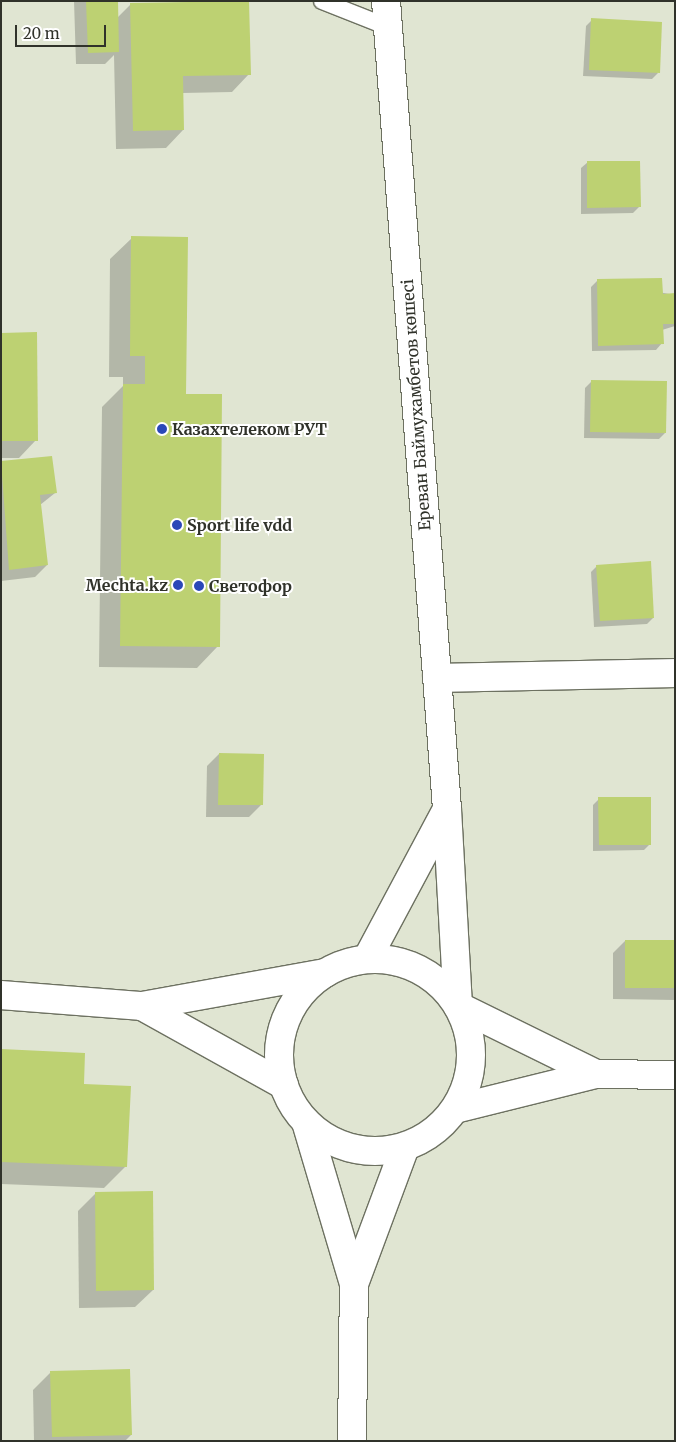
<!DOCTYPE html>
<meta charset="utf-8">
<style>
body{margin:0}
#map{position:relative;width:676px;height:1442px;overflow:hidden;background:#e0e5d2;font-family:Merriweather,serif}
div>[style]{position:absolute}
.shadow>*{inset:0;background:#0003}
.building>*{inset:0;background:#bdd172}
.roads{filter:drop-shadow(1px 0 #6d7161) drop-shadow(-1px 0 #6d7161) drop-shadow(0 1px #6d7161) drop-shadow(0 -1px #6d7161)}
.service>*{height:16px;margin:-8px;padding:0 8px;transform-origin:8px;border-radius:8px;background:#fff}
.minor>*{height:28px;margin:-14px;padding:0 14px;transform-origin:14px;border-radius:14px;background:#fff}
.minor>.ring{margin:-14px;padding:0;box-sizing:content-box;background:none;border:28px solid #fff;border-radius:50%}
.dots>*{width:14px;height:14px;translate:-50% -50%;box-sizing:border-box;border:2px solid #fff;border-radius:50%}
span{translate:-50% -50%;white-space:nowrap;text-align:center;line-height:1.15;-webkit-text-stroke:4px #fff;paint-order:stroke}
.street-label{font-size:16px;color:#30322a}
.poi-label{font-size:16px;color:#30322a;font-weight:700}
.left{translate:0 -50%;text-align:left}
.right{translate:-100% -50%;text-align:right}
.frame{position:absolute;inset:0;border:2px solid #30322a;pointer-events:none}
.scale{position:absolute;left:15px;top:25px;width:91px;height:22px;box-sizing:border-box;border:2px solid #30322a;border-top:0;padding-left:6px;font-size:15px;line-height:18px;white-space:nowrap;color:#30322a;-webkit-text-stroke:4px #fff;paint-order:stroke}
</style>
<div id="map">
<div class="shadow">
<i style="clip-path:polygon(74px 1px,117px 1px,117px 18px,131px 4px,247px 1px,249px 74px,232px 92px,182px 93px,183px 130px,166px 148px,116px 149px,114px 55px,105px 64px,76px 64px)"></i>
<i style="clip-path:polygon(592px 20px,658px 73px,652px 79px,583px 76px,586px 26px)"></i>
<i style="clip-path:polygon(588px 162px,639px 207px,633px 213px,581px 214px,581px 168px)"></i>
<i style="clip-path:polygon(132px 238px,185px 395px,218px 646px,197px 668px,99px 667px,102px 407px,123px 386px,123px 377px,109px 377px,110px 259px)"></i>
<i style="clip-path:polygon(597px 281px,675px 295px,675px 326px,662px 330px,662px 343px,656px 350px,592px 351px,591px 287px)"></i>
<i style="clip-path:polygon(1px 334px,36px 440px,19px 458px,1px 458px)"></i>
<i style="clip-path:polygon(591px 382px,665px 433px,659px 439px,584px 438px,585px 388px)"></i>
<i style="clip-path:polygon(1px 462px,55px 493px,40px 505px,47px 565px,35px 577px,1px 581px)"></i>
<i style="clip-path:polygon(597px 566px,653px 618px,647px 624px,594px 627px,591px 572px)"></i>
<i style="clip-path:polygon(219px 754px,261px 805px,249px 817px,206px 817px,207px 766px)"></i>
<i style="clip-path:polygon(599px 799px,650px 844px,644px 850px,593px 851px,593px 805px)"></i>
<i style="clip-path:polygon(625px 941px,675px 941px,675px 1000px,613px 999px,613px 953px)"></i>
<i style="clip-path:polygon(1px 1051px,82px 1085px,126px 1166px,104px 1188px,1px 1184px)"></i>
<i style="clip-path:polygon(96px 1193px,153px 1290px,135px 1307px,79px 1308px,78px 1211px)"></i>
<i style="clip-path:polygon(50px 1373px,131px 1435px,125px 1441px,34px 1441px,33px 1390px)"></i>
</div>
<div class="building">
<i style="clip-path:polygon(86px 1px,118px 1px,119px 52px,88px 53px)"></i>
<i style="clip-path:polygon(249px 1px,251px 75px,183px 76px,184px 130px,133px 131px,130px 3px)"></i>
<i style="clip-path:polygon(591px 18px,662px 22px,660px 73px,589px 70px)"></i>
<i style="clip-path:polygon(587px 161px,640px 161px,641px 207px,587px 208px)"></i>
<i style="clip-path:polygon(131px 236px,188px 237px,186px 394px,222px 394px,220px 647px,120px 646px,123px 384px,145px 384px,145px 356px,130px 356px)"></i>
<i style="clip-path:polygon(662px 278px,663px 294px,675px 293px,675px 324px,663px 324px,664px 344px,598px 346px,597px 279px)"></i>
<i style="clip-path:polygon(37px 332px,38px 441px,1px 441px,1px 333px)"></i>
<i style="clip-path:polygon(591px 380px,667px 381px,666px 433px,590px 432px)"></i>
<i style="clip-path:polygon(52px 456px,57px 493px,40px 495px,48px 565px,9px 570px,1px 461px)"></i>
<i style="clip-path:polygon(651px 561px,654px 618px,600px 621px,596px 565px)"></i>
<i style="clip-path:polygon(219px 753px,264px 754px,263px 805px,218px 805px)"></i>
<i style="clip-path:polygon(598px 797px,651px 797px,651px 845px,599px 845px)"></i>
<i style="clip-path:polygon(625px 940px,675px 940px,675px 988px,625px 988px)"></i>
<i style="clip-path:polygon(1px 1049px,85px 1053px,84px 1084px,131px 1086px,127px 1167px,1px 1162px)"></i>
<i style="clip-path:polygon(153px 1191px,154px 1290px,96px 1291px,95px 1192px)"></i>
<i style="clip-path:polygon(130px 1369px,132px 1435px,52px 1437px,50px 1371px)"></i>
</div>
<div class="roads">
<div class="service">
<i style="left:322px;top:1px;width:71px;rotate:21.5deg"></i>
</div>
<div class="minor">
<i style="left:386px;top:1px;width:810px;rotate:85.68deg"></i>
<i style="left:437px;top:678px;width:238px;rotate:-1.2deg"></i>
<i style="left:367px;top:959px;width:170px;rotate:-61.9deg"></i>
<i style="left:447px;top:809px;width:197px;rotate:86.8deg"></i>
<i style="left:458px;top:1006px;width:154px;rotate:26.2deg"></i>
<i style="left:596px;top:1074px;width:145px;rotate:166.1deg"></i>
<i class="ring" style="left:279px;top:959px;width:164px;height:164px"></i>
<i style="left:1px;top:995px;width:141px;rotate:4.5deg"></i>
<i style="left:596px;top:1074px;width:79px;rotate:0.7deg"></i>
<i style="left:284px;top:1085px;width:162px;rotate:-150.9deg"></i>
<i style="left:142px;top:1006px;width:186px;rotate:-10.2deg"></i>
<i style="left:306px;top:1122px;width:169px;rotate:73.5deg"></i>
<i style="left:354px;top:1284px;width:146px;rotate:-69.6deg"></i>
<i style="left:352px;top:1441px;width:157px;rotate:-89.3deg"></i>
</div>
</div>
<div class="dots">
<i style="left:162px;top:429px;background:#2a48b8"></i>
<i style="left:177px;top:525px;background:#2a48b8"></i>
<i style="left:178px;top:585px;background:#2a48b8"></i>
<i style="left:199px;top:586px;background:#2a48b8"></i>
</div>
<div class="street-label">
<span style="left:416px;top:405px;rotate:-94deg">Ереван Баймухамбетов көшесі</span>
</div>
<div class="poi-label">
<span class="left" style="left:172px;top:429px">Казахтелеком РУТ</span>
<span class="left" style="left:187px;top:525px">Sport life vdd</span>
<span class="right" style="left:168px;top:585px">Mechta.kz</span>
<span class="left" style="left:209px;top:586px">Светофор</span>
</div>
<div class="frame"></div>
<div class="scale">20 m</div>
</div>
